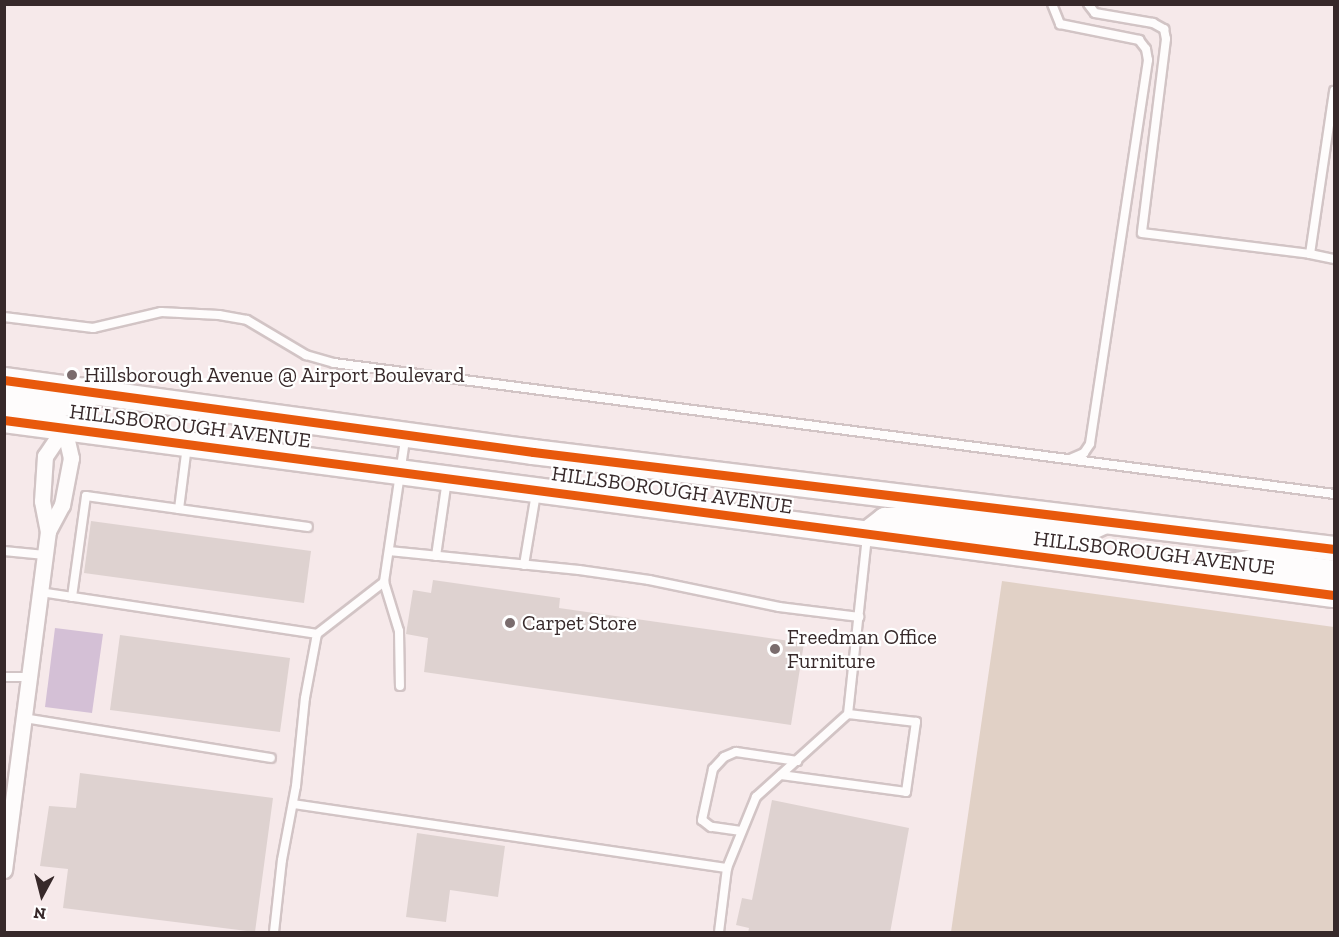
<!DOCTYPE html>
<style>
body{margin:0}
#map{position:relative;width:1339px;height:937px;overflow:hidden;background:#f6e9ea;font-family:"Zilla Slab",serif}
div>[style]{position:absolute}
.green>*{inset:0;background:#e1d1c6}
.water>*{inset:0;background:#d4c0d6}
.building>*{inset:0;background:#ded2d0}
.roads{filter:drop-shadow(2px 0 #d2c4c5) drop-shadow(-2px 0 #d2c4c5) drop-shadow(0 2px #d2c4c5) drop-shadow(0 -2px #d2c4c5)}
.service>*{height:8px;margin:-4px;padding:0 4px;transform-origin:4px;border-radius:4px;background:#fefcfc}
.minor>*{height:15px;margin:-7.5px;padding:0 7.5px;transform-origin:7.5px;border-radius:7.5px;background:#fefcfc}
.primary>*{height:24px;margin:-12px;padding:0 12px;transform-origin:12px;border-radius:12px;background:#fefcfc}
.cycleway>*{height:9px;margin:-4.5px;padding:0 4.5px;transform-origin:4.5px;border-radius:4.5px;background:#e8590c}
.dots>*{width:16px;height:16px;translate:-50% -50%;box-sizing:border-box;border:3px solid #fff;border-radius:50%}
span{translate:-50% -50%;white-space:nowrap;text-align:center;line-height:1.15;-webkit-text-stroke:4.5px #fff;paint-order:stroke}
.poi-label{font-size:21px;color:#37292a}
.left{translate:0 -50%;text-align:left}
.street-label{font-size:21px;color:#37292a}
.frame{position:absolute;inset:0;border:6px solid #37292a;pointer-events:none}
.north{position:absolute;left:12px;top:865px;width:60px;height:60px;-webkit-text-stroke:4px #fff;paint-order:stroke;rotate:187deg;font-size:16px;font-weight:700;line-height:24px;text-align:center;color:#37292a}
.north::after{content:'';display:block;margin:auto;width:21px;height:27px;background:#37292a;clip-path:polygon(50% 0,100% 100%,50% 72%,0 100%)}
</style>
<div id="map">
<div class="green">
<i style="clip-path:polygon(1002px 581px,1334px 627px,1334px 932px,951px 932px)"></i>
</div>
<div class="water">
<i style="clip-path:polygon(55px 628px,103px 634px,92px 713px,45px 707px)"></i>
</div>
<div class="building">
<i style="clip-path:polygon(91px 521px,311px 551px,304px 603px,84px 573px)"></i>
<i style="clip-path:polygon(433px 580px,560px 598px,559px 608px,804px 643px,791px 725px,424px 672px,428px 638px,406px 634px,413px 590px,431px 593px)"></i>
<i style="clip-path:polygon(120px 635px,290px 658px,280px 732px,110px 710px)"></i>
<i style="clip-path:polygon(80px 773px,273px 798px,255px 932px,63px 908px,68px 869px,40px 866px,49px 806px,76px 808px)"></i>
<i style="clip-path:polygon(772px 800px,909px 828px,890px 933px,748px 933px,749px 928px,736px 925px,742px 898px,752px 900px)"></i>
<i style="clip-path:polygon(417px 833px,505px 846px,498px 897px,450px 890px,446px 922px,406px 917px)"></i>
</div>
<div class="roads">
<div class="service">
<i style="left:1052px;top:4px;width:22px;rotate:68deg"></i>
<i style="left:1060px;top:24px;width:81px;rotate:11.4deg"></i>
<i style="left:1139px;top:40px;width:11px;rotate:52deg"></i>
<i style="left:1146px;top:49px;width:11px;rotate:80deg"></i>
<i style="left:1148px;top:60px;width:388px;rotate:98.6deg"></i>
<i style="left:1090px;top:444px;width:11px;rotate:124deg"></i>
<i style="left:1084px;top:453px;width:15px;rotate:157deg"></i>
<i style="left:1088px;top:4px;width:11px;rotate:52deg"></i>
<i style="left:1095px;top:13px;width:59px;rotate:9.8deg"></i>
<i style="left:1153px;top:23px;width:13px;rotate:29deg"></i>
<i style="left:1164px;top:29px;width:10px;rotate:79deg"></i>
<i style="left:1166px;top:39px;width:195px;rotate:97.1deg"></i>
<i style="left:1142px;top:233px;width:169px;rotate:7.1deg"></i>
<i style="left:1310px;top:254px;width:165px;rotate:-81.6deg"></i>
<i style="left:1310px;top:254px;width:25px;rotate:12deg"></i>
<i style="left:4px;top:317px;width:90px;rotate:7deg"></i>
<i style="left:93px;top:328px;width:70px;rotate:-13.2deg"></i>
<i style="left:161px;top:312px;width:58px;rotate:3deg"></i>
<i style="left:219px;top:315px;width:28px;rotate:10deg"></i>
<i style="left:247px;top:320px;width:69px;rotate:30.7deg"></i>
<i style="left:306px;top:355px;width:29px;rotate:16deg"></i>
<i style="left:334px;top:363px;width:1009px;rotate:7.46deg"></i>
<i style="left:179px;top:509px;width:130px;rotate:7.9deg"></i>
<i style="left:4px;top:551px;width:41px;rotate:5.6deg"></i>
<i style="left:389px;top:551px;width:191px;rotate:5.7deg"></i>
<i style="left:579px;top:570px;width:71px;rotate:8.1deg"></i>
<i style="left:649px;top:580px;width:133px;rotate:11.7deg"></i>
<i style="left:779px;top:607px;width:81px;rotate:7.1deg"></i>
<i style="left:436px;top:556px;width:77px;rotate:-81.8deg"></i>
<i style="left:524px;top:565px;width:73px;rotate:-80.5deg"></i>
<i style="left:384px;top:582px;width:51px;rotate:73deg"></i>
<i style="left:399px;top:631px;width:55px;rotate:89deg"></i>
<i style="left:40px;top:592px;width:280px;rotate:8.6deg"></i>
<i style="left:72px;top:597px;width:102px;rotate:-82.1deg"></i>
<i style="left:86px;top:496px;width:94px;rotate:8deg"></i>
<i style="left:179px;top:509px;width:64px;rotate:-82.8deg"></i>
<i style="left:4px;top:677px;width:25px"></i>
<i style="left:24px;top:718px;width:250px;rotate:9.2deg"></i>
<i style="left:781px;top:775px;width:126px;rotate:7.7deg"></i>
<i style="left:906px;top:792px;width:71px;rotate:-81.9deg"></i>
<i style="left:916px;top:722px;width:68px;rotate:-173.3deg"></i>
<i style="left:293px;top:804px;width:439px;rotate:8.4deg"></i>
<i style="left:727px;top:868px;width:64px;rotate:97.1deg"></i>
<i style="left:741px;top:831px;width:30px;rotate:-172deg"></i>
<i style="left:711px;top:827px;width:11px;rotate:-142deg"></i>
<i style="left:702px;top:820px;width:52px;rotate:-77.8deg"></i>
<i style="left:713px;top:769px;width:16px;rotate:-47deg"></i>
<i style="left:724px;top:757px;width:13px;rotate:-23deg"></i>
<i style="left:736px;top:752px;width:62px;rotate:8.4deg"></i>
<i style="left:727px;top:868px;width:77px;rotate:-67.8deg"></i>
<i style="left:756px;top:797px;width:124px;rotate:-42.1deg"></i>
<i style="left:848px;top:714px;width:179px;rotate:-83.9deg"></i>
<i style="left:274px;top:932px;width:72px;rotate:-83.7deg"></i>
<i style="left:282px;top:860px;width:75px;rotate:-79.3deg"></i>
<i style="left:296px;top:786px;width:88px;rotate:-84.2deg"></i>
<i style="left:305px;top:698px;width:65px;rotate:-79.4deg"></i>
<i style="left:317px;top:634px;width:85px;rotate:-37.8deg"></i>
<i style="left:384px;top:582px;width:145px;rotate:-81.6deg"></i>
</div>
<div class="minor">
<i style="left:4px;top:870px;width:342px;rotate:-82.6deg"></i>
<i style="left:48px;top:531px;width:30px;rotate:-62deg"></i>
<i style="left:62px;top:505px;width:48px;rotate:-79.2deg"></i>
<i style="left:71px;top:458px;width:31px;rotate:-103deg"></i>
<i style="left:64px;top:428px;width:34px;rotate:124deg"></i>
<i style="left:45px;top:456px;width:45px;rotate:93.8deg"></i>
<i style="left:42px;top:501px;width:31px;rotate:79deg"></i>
</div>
<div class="primary">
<i style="left:4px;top:380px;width:534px;rotate:7.75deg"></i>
<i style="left:533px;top:452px;width:807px;rotate:6.9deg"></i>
<i style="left:4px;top:398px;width:55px;rotate:7.3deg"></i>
<i style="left:59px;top:405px;width:16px;rotate:-11deg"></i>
<i style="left:75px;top:402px;width:20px;rotate:-27deg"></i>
<i style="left:4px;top:420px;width:1341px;rotate:7.5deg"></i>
<i style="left:867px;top:534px;width:23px;rotate:-38deg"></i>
<i style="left:885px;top:520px;width:38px"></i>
<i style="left:923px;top:520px;width:144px;rotate:7.6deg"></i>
<i style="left:1066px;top:539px;width:41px;rotate:-24.7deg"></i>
<i style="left:1202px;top:571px;width:52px;rotate:-10deg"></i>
<i style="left:1253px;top:562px;width:82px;rotate:7.7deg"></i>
</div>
</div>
<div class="cycleway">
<i style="left:4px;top:380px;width:534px;rotate:7.75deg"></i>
<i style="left:533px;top:452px;width:807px;rotate:6.9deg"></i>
<i style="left:4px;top:420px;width:1341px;rotate:7.5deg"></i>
</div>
<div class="dots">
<i style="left:72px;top:375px;background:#7a6c6d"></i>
<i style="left:510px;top:623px;background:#7a6c6d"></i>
<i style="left:775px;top:649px;background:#7a6c6d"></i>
</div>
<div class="poi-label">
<span class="left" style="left:84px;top:375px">Hillsborough Avenue @ Airport Boulevard</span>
<span class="left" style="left:522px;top:623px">Carpet Store</span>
<span class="left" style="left:787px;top:649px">Freedman Office<br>Furniture</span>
</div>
<div class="street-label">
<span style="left:190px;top:426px;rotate:7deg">HILLSBOROUGH AVENUE</span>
<span style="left:672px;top:490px;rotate:8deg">HILLSBOROUGH AVENUE</span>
<span style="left:1154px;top:553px;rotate:7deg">HILLSBOROUGH AVENUE</span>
</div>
<div class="frame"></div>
<div class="north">N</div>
</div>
